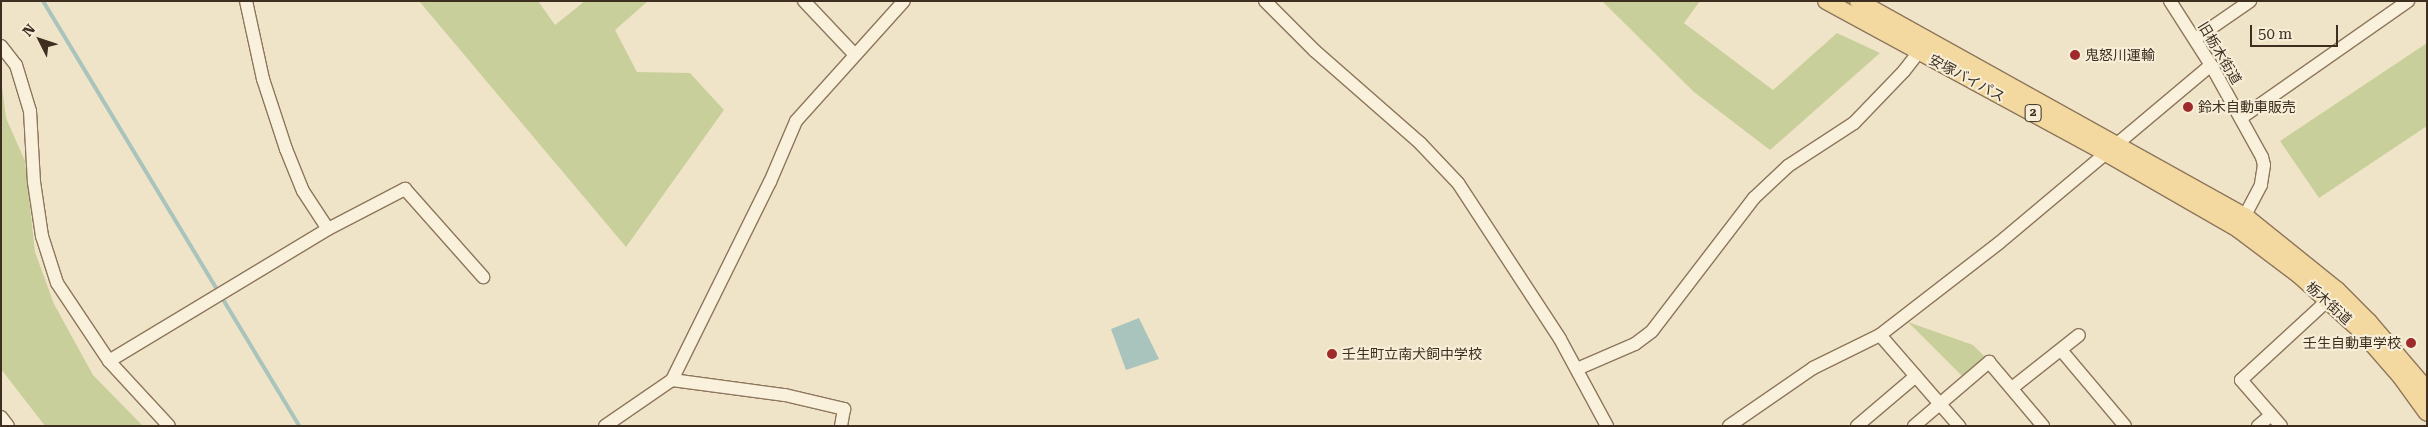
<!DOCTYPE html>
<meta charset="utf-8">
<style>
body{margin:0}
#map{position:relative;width:2428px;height:427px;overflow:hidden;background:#f0e4c8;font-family:"Roboto Serif","Noto Sans JP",serif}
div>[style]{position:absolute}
.green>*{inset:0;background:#c9cf9b}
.water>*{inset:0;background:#a9c4bc}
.stream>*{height:4px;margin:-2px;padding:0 2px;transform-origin:2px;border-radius:2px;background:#a9c4bc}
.roads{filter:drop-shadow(1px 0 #8d765c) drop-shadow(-1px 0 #8d765c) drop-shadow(0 1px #8d765c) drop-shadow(0 -1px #8d765c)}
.minor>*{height:12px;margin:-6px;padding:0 6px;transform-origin:6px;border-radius:6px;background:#faf1dc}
.major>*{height:16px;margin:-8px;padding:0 8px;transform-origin:8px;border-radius:8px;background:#f3d9a0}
.dots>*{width:14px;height:14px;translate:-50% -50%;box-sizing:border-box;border:2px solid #f7eed8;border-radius:50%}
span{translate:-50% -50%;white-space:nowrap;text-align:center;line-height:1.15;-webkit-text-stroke:4px #f7eed8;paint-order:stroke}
.shield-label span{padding:1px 4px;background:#f7eed8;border:1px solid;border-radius:4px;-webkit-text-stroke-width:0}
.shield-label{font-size:12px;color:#3d2e20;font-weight:700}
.street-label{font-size:14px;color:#3d2e20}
.poi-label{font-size:14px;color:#3d2e20}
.left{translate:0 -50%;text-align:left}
.right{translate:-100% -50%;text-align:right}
.frame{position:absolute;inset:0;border:2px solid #3d2e20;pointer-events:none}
.north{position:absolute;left:15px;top:15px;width:50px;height:50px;-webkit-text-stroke:4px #f7eed8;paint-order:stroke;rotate:311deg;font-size:14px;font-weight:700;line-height:20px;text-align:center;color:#3d2e20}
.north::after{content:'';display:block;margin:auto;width:18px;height:22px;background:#3d2e20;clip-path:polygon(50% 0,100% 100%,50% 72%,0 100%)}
.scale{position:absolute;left:2250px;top:25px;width:88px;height:22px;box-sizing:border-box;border:2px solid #3d2e20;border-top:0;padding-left:6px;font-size:15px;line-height:18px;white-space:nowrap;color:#3d2e20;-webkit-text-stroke:4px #f7eed8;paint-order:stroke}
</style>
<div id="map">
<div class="green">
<i style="clip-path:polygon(419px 1px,538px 1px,555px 25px,585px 1px,648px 1px,615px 30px,637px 72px,690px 73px,724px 110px,626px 247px)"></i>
<i style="clip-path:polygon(1602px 1px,1700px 1px,1684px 23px,1773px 90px,1837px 33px,1880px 53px,1770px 150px,1694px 92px)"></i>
<i style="clip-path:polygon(2427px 43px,2427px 126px,2319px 198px,2280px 141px)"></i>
<i style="clip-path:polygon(1px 79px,6px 118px,25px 161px,35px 252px,54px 304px,93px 375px,143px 426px,45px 426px,1px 369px)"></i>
<i style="clip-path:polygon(1908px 322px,1973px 345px,1985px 357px,1963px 377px)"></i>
</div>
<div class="water">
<i style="clip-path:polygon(1139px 318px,1159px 359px,1126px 370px,1111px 329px)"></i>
</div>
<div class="stream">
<i style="left:43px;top:1px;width:496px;rotate:58.9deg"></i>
</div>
<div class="roads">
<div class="minor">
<i style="left:246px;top:1px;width:80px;rotate:77.7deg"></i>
<i style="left:263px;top:79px;width:74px;rotate:71.8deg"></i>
<i style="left:286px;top:149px;width:45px;rotate:68deg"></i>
<i style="left:303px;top:191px;width:45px;rotate:56.7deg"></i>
<i style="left:804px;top:1px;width:74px;rotate:46.6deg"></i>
<i style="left:1265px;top:1px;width:71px;rotate:45deg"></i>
<i style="left:1315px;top:51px;width:140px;rotate:41.2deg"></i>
<i style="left:1420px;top:143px;width:55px;rotate:46.5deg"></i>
<i style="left:1458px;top:183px;width:186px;rotate:56.8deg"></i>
<i style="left:1560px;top:339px;width:99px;rotate:61.6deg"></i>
<i style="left:2170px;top:1px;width:76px;rotate:57.4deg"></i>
<i style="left:2211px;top:65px;width:105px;rotate:61deg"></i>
<i style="left:2262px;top:157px;width:8px;rotate:76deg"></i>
<i style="left:2264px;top:165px;width:20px;rotate:99deg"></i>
<i style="left:2261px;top:185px;width:43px;rotate:117.8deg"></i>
<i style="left:2195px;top:39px;width:67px;rotate:-34.6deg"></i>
<i style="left:1px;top:46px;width:24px;rotate:52deg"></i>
<i style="left:16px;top:65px;width:48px;rotate:73.1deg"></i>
<i style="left:30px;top:111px;width:71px;rotate:86.8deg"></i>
<i style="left:34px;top:182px;width:55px;rotate:81.6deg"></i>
<i style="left:42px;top:236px;width:49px;rotate:72.3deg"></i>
<i style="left:57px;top:283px;width:94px;rotate:56.3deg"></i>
<i style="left:109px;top:361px;width:88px;rotate:47.3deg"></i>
<i style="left:2241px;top:118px;width:204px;rotate:-35deg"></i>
<i style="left:1880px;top:335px;width:121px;rotate:49deg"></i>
<i style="left:2061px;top:350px;width:99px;rotate:49.9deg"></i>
<i style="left:109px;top:361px;width:256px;rotate:-31.1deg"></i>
<i style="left:328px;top:229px;width:87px;rotate:-27.5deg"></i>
<i style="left:405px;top:189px;width:118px;rotate:48.4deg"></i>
<i style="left:1577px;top:369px;width:63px;rotate:-23.3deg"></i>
<i style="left:1635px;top:344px;width:21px;rotate:-37deg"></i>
<i style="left:1652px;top:331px;width:168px;rotate:-52.5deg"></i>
<i style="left:1754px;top:198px;width:47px;rotate:-43.3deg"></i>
<i style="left:1788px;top:166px;width:79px;rotate:-33.1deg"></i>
<i style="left:1854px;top:123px;width:72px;rotate:-46.1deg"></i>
<i style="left:1904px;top:71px;width:33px;rotate:-52deg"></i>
<i style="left:672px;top:380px;width:114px;rotate:7.6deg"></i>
<i style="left:785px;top:395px;width:61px;rotate:13.3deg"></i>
<i style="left:844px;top:409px;width:17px;rotate:100deg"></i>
<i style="left:2012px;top:388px;width:85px;rotate:-38.3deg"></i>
<i style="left:1px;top:417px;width:11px;rotate:52deg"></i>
<i style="left:605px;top:426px;width:81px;rotate:-34.5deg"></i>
<i style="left:672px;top:380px;width:221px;rotate:-63.7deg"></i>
<i style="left:770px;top:182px;width:66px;rotate:-66.9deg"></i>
<i style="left:796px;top:121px;width:161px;rotate:-48deg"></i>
<i style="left:1729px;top:426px;width:102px;rotate:-34.6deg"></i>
<i style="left:1813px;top:368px;width:75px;rotate:-26.2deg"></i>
<i style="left:1880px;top:335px;width:150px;rotate:-37.7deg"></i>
<i style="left:1999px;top:243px;width:277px;rotate:-40deg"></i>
<i style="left:1857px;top:426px;width:77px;rotate:-40.3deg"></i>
<i style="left:1914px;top:426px;width:99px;rotate:-40.5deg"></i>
<i style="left:1989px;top:362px;width:84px;rotate:49.8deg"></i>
<i style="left:2258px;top:426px;width:17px;rotate:-40deg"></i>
<i style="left:2281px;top:426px;width:61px;rotate:-131deg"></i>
<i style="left:2241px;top:380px;width:118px;rotate:-42.6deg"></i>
</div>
<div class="major">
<i style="left:1826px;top:1px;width:319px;rotate:28.5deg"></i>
<i style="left:2106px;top:153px;width:152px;rotate:29.9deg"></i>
<i style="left:2238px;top:229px;width:76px;rotate:37deg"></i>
<i style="left:2299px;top:275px;width:84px;rotate:42.1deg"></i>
<i style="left:2361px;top:331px;width:61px;rotate:49deg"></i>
<i style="left:2401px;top:377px;width:44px;rotate:54.2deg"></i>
<i style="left:1858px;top:1px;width:443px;rotate:29.1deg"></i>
<i style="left:2245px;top:216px;width:118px;rotate:38.8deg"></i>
<i style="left:2337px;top:290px;width:45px;rotate:45deg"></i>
<i style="left:2369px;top:322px;width:89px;rotate:49.5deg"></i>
</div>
</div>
<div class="dots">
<i style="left:2075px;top:55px;background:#9e2a2b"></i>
<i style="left:2188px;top:107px;background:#9e2a2b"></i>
<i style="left:2411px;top:343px;background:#9e2a2b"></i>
<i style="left:1332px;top:354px;background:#9e2a2b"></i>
</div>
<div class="shield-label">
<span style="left:2033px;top:113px">2</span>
</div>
<div class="street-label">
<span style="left:2220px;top:53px;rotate:59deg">旧栃木街道</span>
<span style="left:1967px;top:78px;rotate:28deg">安塚バイパス</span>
<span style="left:2329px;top:303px;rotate:42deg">栃木街道</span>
</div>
<div class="poi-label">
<span class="left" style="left:2085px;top:55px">鬼怒川運輸</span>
<span class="left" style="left:2198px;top:107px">鈴木自動車販売</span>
<span class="right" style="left:2401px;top:343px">壬生自動車学校</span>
<span class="left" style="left:1342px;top:354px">壬生町立南犬飼中学校</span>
</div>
<div class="frame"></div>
<div class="north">N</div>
<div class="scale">50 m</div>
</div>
